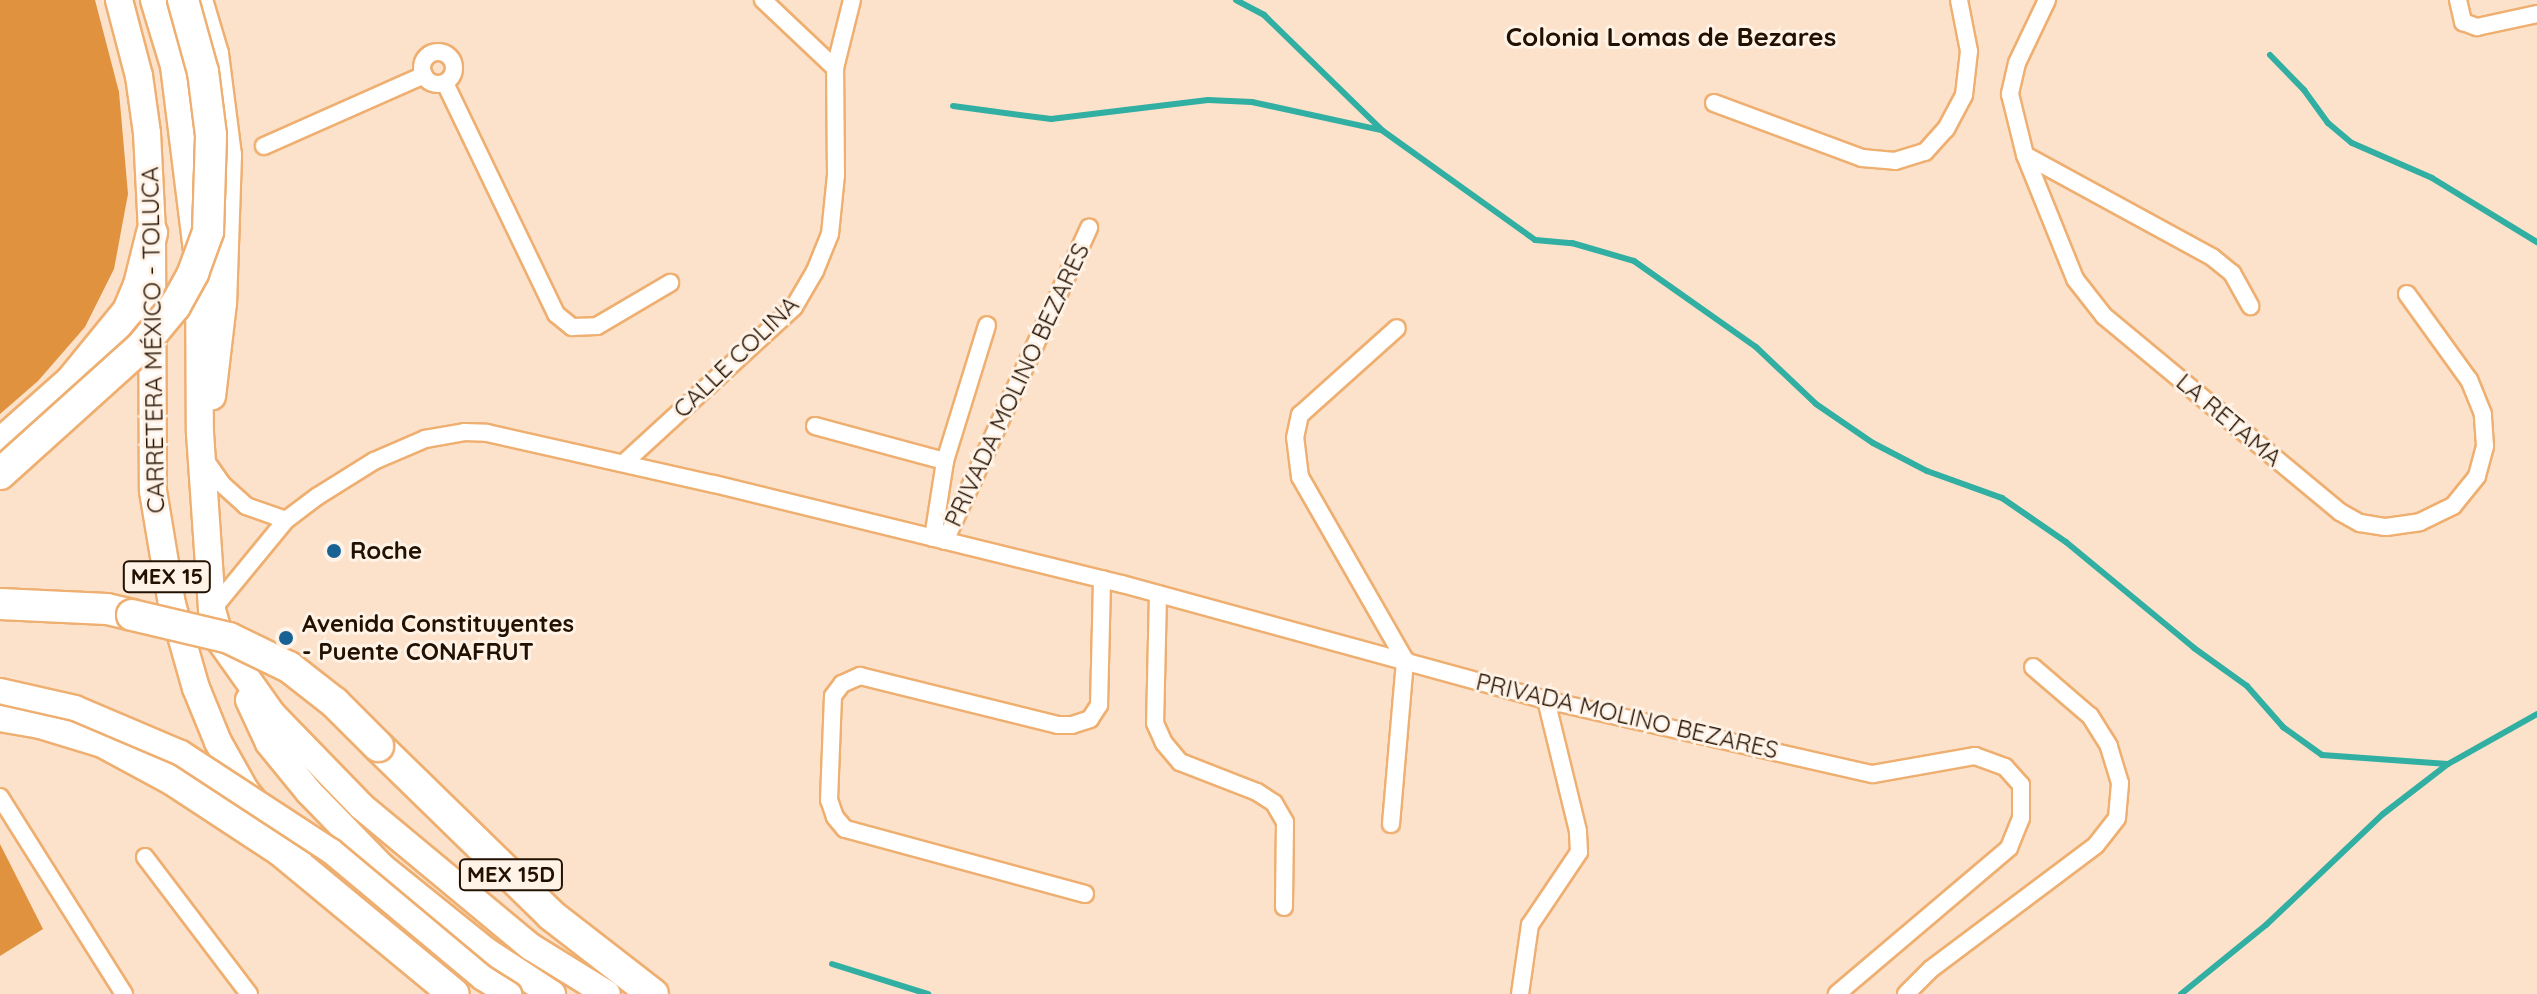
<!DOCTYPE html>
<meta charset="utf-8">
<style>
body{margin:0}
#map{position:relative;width:2537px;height:994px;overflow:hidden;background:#fce2ca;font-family:Quicksand,sans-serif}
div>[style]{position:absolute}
.forest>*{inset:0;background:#e0923e}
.stream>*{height:6px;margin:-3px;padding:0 3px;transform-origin:3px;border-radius:3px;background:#31afa2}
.roads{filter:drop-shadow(2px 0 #eeaf71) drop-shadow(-2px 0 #eeaf71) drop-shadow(0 2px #eeaf71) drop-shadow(0 -2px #eeaf71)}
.street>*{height:16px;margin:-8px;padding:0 8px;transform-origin:8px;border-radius:8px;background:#fff}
.street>.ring{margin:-8px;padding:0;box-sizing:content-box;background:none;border:16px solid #fff;border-radius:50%}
.primary>*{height:26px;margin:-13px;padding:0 13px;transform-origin:13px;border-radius:13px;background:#fff}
.highway>*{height:30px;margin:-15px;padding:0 15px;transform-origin:15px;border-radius:15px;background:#fff}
.bridges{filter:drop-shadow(2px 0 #eeaf71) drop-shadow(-2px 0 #eeaf71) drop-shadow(0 2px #eeaf71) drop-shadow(0 -2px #eeaf71)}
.secondary-bridge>*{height:24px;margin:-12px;padding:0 12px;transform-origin:12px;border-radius:12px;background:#fff}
.highway-bridge>*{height:30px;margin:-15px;padding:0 15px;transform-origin:15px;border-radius:15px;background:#fff}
.dots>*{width:22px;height:22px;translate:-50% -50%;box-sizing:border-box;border:4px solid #fff2e6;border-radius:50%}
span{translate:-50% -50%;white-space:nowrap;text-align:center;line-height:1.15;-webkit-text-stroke:6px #fff2e6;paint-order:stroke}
.shield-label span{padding:2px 6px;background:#fff2e6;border:2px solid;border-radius:6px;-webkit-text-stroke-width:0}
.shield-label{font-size:22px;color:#221000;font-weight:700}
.street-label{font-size:24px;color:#221000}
.poi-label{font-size:24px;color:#221000;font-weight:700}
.left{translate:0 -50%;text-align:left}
.neighbourhood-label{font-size:26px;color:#221000;font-weight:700}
</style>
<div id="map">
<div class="forest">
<i style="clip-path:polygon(0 0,95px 0,119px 92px,128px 194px,114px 269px,85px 327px,38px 381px,0 414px)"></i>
<i style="clip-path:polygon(0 844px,43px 929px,0 956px)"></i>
</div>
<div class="stream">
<i style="left:1236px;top:0;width:32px;rotate:28deg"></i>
<i style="left:1264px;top:15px;width:166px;rotate:44.3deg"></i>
<i style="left:1383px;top:131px;width:187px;rotate:35.6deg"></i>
<i style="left:1535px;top:240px;width:37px;rotate:5deg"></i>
<i style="left:1572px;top:243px;width:65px;rotate:16.2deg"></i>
<i style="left:1634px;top:261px;width:149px;rotate:35.2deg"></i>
<i style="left:1756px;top:347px;width:83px;rotate:43.5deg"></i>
<i style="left:1816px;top:404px;width:69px;rotate:34.4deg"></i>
<i style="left:1873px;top:443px;width:61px;rotate:27.4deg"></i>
<i style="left:1927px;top:471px;width:80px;rotate:19.8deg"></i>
<i style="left:2002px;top:498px;width:78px;rotate:34.5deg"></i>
<i style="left:2066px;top:542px;width:166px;rotate:39.6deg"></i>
<i style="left:2194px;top:648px;width:65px;rotate:35.6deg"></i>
<i style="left:2247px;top:686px;width:55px;rotate:48.7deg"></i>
<i style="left:2283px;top:727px;width:48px;rotate:35.7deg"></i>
<i style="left:2322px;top:755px;width:126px;rotate:4.1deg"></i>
<i style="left:2270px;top:55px;width:49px;rotate:45.8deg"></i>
<i style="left:2304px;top:90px;width:41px;rotate:54deg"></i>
<i style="left:2328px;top:123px;width:31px;rotate:40deg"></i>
<i style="left:2352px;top:143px;width:87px;rotate:23.6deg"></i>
<i style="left:2432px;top:178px;width:123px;rotate:31.4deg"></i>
<i style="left:953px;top:106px;width:99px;rotate:7.6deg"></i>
<i style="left:1051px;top:119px;width:158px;rotate:-6.9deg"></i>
<i style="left:1208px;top:100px;width:44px;rotate:2.6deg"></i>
<i style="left:1252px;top:102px;width:131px;rotate:12.3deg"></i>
<i style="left:832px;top:964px;width:101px;rotate:17.4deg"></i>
<i style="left:2181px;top:994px;width:109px;rotate:-39.1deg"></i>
<i style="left:2266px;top:925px;width:161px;rotate:-43.5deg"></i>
<i style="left:2383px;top:814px;width:82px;rotate:-37.6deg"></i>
<i style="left:2448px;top:764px;width:102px;rotate:-29.3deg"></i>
</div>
<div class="roads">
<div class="street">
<i style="left:763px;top:0;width:99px;rotate:43.4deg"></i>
<i style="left:2047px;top:0;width:70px;rotate:115.5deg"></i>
<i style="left:2017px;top:63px;width:32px;rotate:103deg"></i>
<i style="left:2010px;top:94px;width:63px;rotate:76.2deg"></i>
<i style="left:2025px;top:155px;width:134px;rotate:68deg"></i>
<i style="left:2075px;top:279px;width:47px;rotate:51.9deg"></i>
<i style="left:2104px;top:316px;width:307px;rotate:39.7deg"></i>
<i style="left:2340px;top:512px;width:23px;rotate:29deg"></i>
<i style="left:2360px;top:523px;width:26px;rotate:9deg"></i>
<i style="left:2386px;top:527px;width:34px;rotate:-8deg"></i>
<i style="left:2420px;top:522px;width:37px;rotate:-26deg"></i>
<i style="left:2453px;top:506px;width:38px;rotate:-51deg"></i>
<i style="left:2477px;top:476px;width:31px;rotate:-75deg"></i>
<i style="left:2485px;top:446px;width:32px;rotate:-94deg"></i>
<i style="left:2483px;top:414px;width:37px;rotate:-112deg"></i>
<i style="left:2469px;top:380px;width:106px;rotate:-125.8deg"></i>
<i style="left:2458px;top:0;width:23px;rotate:77deg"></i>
<i style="left:2463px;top:22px;width:15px;rotate:20deg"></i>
<i style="left:2477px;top:27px;width:61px;rotate:-12.2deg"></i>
<i class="ring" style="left:422px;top:52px;width:16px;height:16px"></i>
<i style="left:445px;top:83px;width:256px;rotate:64.3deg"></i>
<i style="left:556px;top:314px;width:21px;rotate:39deg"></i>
<i style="left:572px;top:327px;width:25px;rotate:-2deg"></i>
<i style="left:597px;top:326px;width:85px;rotate:-30.5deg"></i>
<i style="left:1714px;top:103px;width:158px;rotate:20.4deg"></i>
<i style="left:1862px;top:158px;width:33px;rotate:5deg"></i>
<i style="left:1895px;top:161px;width:31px;rotate:-17deg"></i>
<i style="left:1925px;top:152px;width:31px;rotate:-48deg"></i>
<i style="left:1946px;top:129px;width:38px;rotate:-62deg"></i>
<i style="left:1964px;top:95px;width:44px;rotate:-83.5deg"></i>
<i style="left:1969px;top:51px;width:52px;rotate:-101.1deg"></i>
<i style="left:264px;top:146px;width:175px;rotate:-23.9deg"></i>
<i style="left:2025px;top:155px;width:213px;rotate:28.6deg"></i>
<i style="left:2212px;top:257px;width:26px;rotate:39deg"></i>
<i style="left:2232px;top:273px;width:38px;rotate:61deg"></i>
<i style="left:815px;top:426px;width:135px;rotate:15.1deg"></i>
<i style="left:204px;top:458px;width:33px;rotate:55deg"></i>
<i style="left:223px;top:485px;width:31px;rotate:42deg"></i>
<i style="left:246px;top:506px;width:42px;rotate:19.3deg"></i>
<i style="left:625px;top:462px;width:229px;rotate:-42.5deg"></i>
<i style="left:794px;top:307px;width:42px;rotate:-59.7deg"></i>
<i style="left:815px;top:271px;width:40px;rotate:-68deg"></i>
<i style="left:830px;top:234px;width:59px;rotate:-84.2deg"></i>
<i style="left:836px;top:175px;width:107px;rotate:-90.5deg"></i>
<i style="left:835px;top:68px;width:70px;rotate:-76deg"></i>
<i style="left:933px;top:538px;width:78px;rotate:-81.1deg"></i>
<i style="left:945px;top:461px;width:142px;rotate:-72.8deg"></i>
<i style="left:945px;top:541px;width:345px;rotate:-65.3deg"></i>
<i style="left:1158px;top:594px;width:129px;rotate:91.3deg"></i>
<i style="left:1155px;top:723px;width:22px;rotate:66deg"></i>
<i style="left:1164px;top:743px;width:25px;rotate:50deg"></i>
<i style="left:1180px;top:762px;width:83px;rotate:21.3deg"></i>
<i style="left:1257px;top:792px;width:20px;rotate:33deg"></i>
<i style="left:1274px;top:803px;width:22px;rotate:60deg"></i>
<i style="left:1285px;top:822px;width:85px;rotate:90.7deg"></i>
<i style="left:212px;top:610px;width:117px;rotate:-50.6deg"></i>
<i style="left:286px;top:520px;width:40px;rotate:-37deg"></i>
<i style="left:318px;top:496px;width:66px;rotate:-32deg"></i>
<i style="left:374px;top:461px;width:56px;rotate:-23.3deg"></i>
<i style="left:425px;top:439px;width:40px;rotate:-10deg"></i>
<i style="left:464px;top:432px;width:23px;rotate:2deg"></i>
<i style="left:487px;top:433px;width:233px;rotate:12.7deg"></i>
<i style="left:714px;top:484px;width:420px;rotate:13.8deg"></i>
<i style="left:1122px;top:584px;width:440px;rotate:15.3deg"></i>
<i style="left:1546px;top:700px;width:335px;rotate:12.8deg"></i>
<i style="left:1873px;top:774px;width:104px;rotate:-10deg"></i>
<i style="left:1975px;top:756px;width:32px;rotate:20deg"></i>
<i style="left:2005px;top:767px;width:24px;rotate:48deg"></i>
<i style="left:2021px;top:785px;width:33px;rotate:90deg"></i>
<i style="left:2021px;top:818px;width:32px;rotate:112deg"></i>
<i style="left:2009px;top:848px;width:226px;rotate:139.7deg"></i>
<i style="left:0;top:797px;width:233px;rotate:57.8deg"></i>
<i style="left:1391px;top:824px;width:165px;rotate:-85.1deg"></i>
<i style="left:1405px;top:660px;width:211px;rotate:-119.8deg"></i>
<i style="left:1300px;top:477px;width:39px;rotate:-97deg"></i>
<i style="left:1295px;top:438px;width:24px;rotate:-78deg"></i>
<i style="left:1300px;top:415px;width:130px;rotate:-41.9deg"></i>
<i style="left:145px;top:857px;width:172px;rotate:52.8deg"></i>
<i style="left:1085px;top:894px;width:249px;rotate:-164.8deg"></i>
<i style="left:845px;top:829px;width:16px;rotate:-130deg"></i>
<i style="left:835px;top:817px;width:18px;rotate:-109deg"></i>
<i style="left:829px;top:800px;width:104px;rotate:-87.8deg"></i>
<i style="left:833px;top:696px;width:15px;rotate:-53deg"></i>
<i style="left:842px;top:684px;width:20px;rotate:-24deg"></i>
<i style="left:860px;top:676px;width:204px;rotate:13.9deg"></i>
<i style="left:1058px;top:725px;width:14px"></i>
<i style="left:1072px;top:725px;width:19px;rotate:-18deg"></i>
<i style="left:1090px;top:719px;width:17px;rotate:-57deg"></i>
<i style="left:1099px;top:705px;width:126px;rotate:-88.6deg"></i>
<i style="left:1520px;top:994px;width:70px;rotate:-81.8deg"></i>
<i style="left:1530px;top:925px;width:88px;rotate:-56.1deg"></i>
<i style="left:1579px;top:852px;width:21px;rotate:-93deg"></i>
<i style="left:1578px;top:831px;width:135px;rotate:-103.7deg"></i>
<i style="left:1906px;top:994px;width:35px;rotate:-45deg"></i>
<i style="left:1931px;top:969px;width:206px;rotate:-36.9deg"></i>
<i style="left:2096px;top:845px;width:34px;rotate:-52deg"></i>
<i style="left:2117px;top:818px;width:35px;rotate:-85deg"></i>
<i style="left:2120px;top:783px;width:39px;rotate:-107deg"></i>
<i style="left:2109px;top:746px;width:36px;rotate:-122deg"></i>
<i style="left:2090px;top:716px;width:75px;rotate:-139.3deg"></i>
</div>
<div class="primary">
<i style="left:119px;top:0;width:79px;rotate:75.3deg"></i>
<i style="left:139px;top:76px;width:58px;rotate:82deg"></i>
<i style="left:147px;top:133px;width:100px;rotate:87.1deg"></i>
<i style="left:152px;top:233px;width:258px;rotate:89.8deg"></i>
<i style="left:153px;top:491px;width:115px;rotate:80.5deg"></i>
<i style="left:172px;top:604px;width:87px;rotate:74.1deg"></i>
<i style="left:196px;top:688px;width:58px;rotate:67.8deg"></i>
<i style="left:218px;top:742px;width:55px;rotate:60.6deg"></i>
<i style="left:245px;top:790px;width:85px;rotate:51.7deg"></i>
<i style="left:154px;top:0;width:69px;rotate:73.1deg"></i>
<i style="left:174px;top:66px;width:202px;rotate:82.9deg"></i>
<i style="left:199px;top:266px;width:167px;rotate:89.7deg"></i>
<i style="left:200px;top:433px;width:177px;rotate:86.1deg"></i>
<i style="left:212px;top:610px;width:33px;rotate:74deg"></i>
<i style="left:221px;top:642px;width:88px;rotate:54.7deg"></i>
<i style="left:272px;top:714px;width:128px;rotate:45.9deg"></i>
<i style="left:361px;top:806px;width:221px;rotate:39.7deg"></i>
<i style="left:531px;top:947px;width:89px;rotate:31.7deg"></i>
<i style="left:199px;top:0;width:56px;rotate:73.5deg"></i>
<i style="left:215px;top:54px;width:102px;rotate:82.7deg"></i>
<i style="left:228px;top:155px;width:148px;rotate:91.9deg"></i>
<i style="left:223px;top:303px;width:94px;rotate:96.7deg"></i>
<i style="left:249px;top:700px;width:47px;rotate:65.1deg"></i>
<i style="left:269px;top:743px;width:63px;rotate:50.8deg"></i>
<i style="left:309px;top:792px;width:105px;rotate:45.8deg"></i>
<i style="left:382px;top:867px;width:134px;rotate:38.9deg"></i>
<i style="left:486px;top:951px;width:79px;rotate:33.1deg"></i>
</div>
<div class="highway">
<i style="left:0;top:444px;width:95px;rotate:-41.6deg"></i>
<i style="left:71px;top:381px;width:90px;rotate:-50.8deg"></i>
<i style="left:128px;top:311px;width:28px;rotate:-67deg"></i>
<i style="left:139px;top:285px;width:54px;rotate:-76deg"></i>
<i style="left:0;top:604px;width:107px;rotate:2.7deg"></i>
<i style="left:107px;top:609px;width:26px;rotate:13deg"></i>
<i style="left:0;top:716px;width:41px;rotate:9.9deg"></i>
<i style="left:40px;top:723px;width:66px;rotate:16.8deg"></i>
<i style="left:103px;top:742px;width:80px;rotate:28.5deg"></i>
<i style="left:173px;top:780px;width:129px;rotate:33.3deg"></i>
<i style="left:281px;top:851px;width:224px;rotate:39.6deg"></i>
<i style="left:378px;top:746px;width:242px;rotate:44.3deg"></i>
<i style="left:551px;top:915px;width:129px;rotate:37.8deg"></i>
</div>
</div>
<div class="bridges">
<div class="secondary-bridge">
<i style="left:0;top:691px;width:77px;rotate:12.8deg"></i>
<i style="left:75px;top:708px;width:115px;rotate:23deg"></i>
<i style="left:181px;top:753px;width:179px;rotate:33.2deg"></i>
<i style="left:331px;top:851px;width:198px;rotate:39.9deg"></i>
<i style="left:483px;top:978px;width:31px;rotate:32deg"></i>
</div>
<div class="highway-bridge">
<i style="left:0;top:474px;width:191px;rotate:-42deg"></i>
<i style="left:142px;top:346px;width:52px;rotate:-50.5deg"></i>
<i style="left:175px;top:306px;width:38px;rotate:-61deg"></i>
<i style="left:193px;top:273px;width:44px;rotate:-69.9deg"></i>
<i style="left:208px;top:232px;width:97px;rotate:-88.2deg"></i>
<i style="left:211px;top:135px;width:64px;rotate:-97.2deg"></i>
<i style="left:203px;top:72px;width:75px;rotate:-105.5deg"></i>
<i style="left:132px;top:615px;width:100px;rotate:13.3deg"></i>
<i style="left:229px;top:638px;width:67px;rotate:25.8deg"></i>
<i style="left:289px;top:667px;width:58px;rotate:38deg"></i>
<i style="left:335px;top:703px;width:61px;rotate:45deg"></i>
</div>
</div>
<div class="dots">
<i style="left:334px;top:551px;background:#176195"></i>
<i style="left:286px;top:638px;background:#176195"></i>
</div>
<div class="shield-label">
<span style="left:167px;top:577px">MEX 15</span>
<span style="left:511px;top:875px">MEX 15D</span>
</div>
<div class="street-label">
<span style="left:153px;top:340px;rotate:-91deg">CARRETERA MÉXICO - TOLUCA</span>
<span style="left:736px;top:357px;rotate:-44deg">CALLE COLINA</span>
<span style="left:1017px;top:385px;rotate:-65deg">PRIVADA MOLINO BEZARES</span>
<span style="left:2229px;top:420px;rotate:40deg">LA RETAMA</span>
<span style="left:1627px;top:716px;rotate:13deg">PRIVADA MOLINO BEZARES</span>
</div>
<div class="poi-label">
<span class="left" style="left:350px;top:551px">Roche</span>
<span class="left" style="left:302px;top:638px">Avenida Constituyentes<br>- Puente CONAFRUT</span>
</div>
<div class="neighbourhood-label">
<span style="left:1671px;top:37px">Colonia Lomas de Bezares</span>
</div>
</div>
